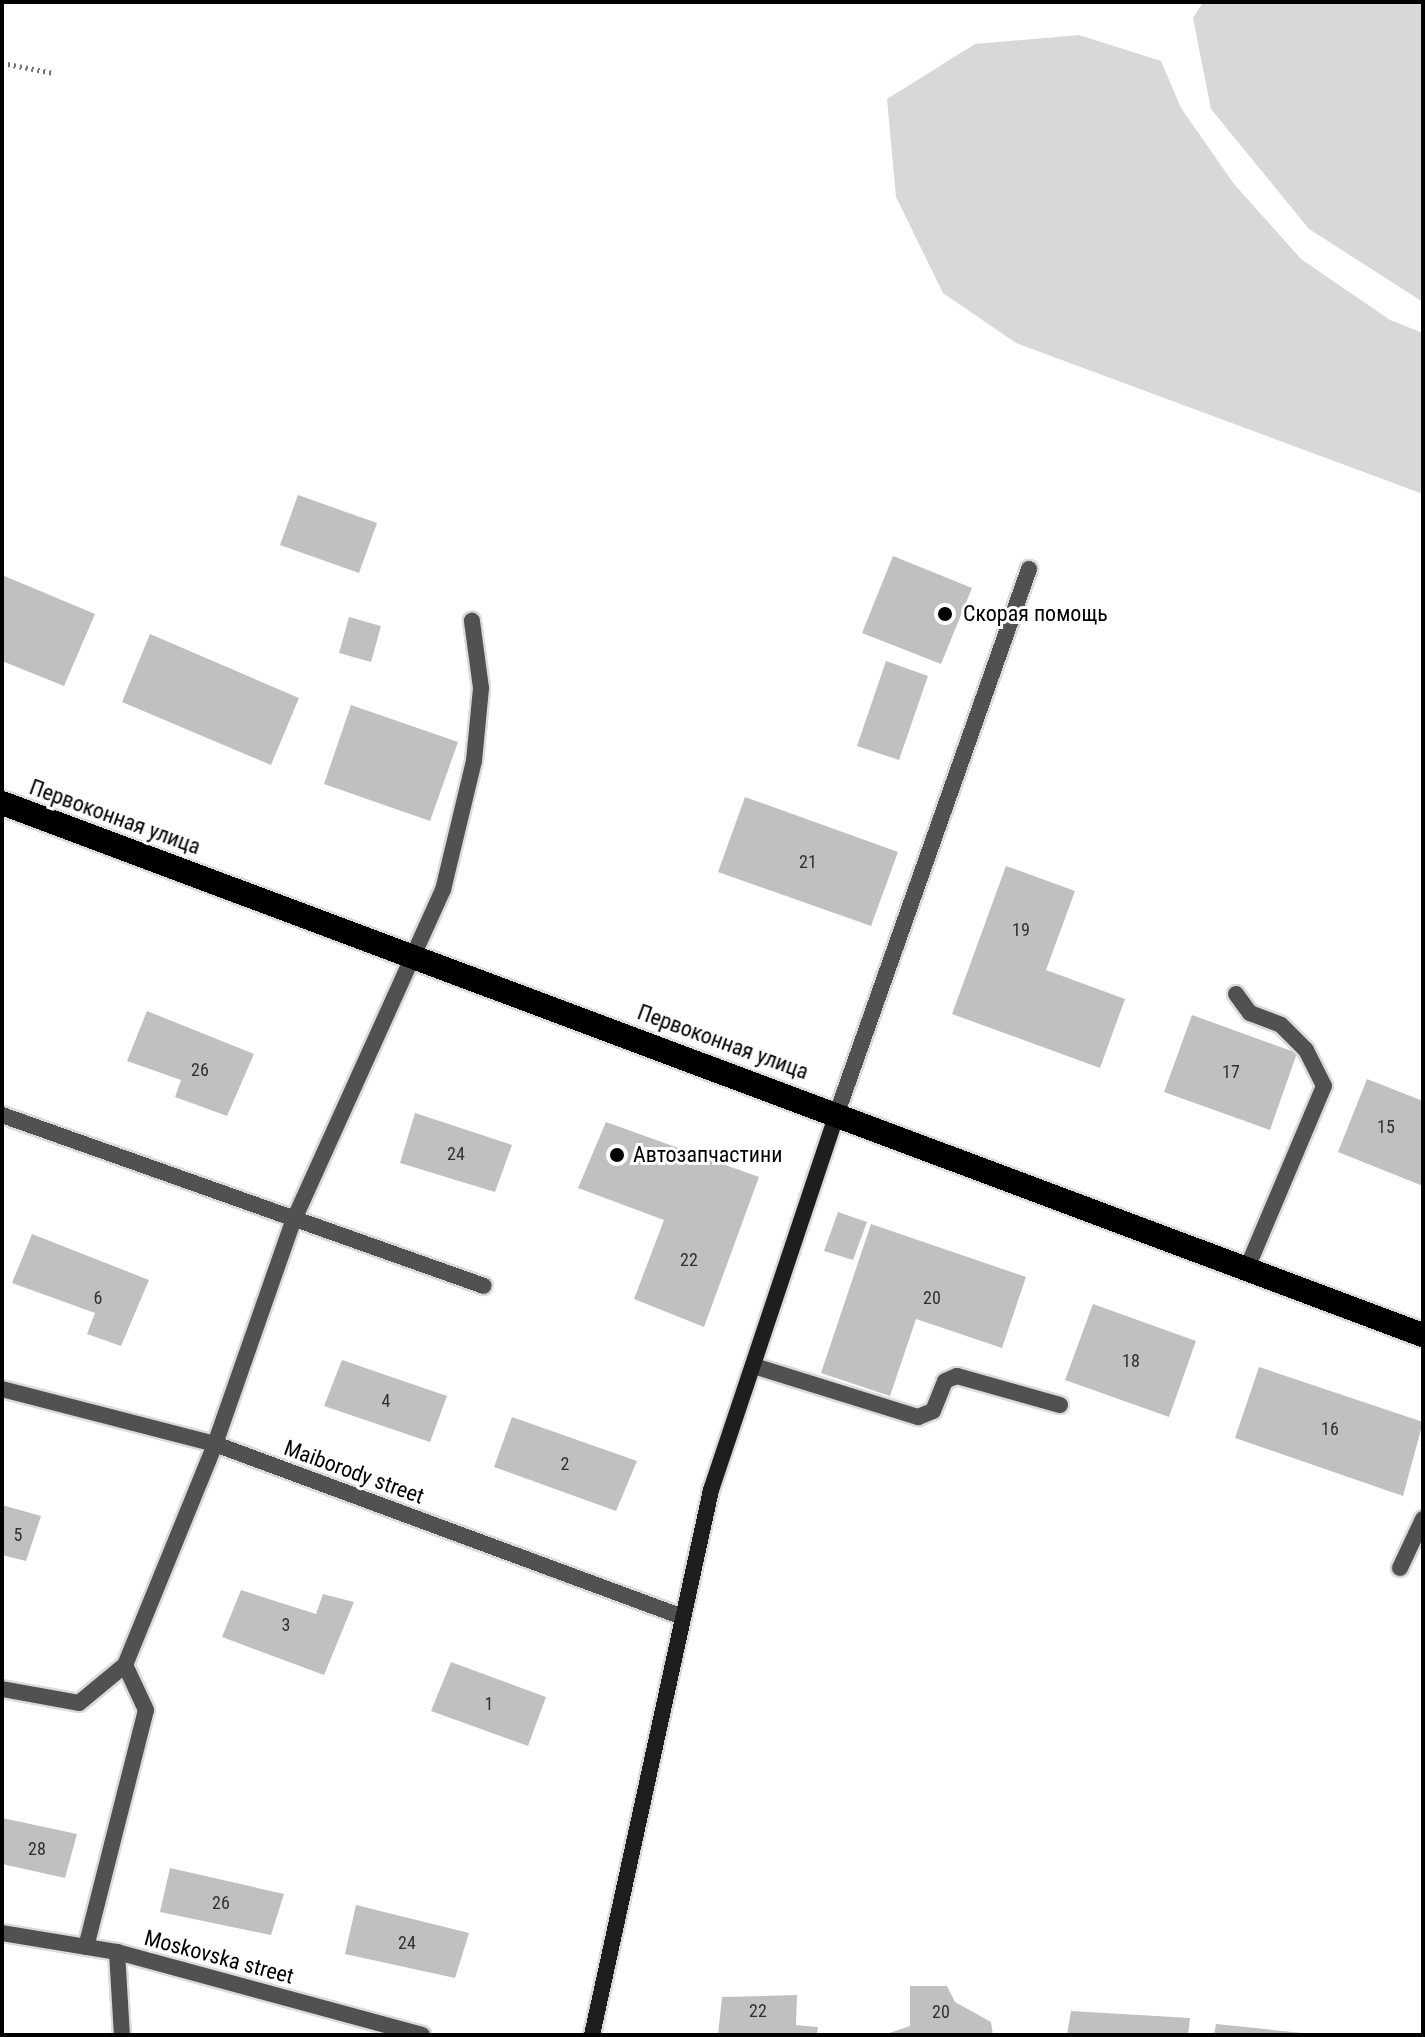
<!DOCTYPE html>
<meta charset="utf-8">
<style>
body{margin:0}
#map{position:relative;width:1425px;height:2037px;overflow:hidden;background:#fff;font-family:"Roboto Condensed",sans-serif}
div>[style]{position:absolute}
.green>*{inset:0;background:#d8d8d8}
.building>*{inset:0;background:#c0c0c0}
.path>*{height:5px;margin-top:-2.5px;transform-origin:0;background:repeating-linear-gradient(90deg,#737373 0 2px,transparent 0 6px)}
.roads{filter:drop-shadow(2px 0 #dbdbdb) drop-shadow(-2px 0 #dbdbdb) drop-shadow(0 2px #dbdbdb) drop-shadow(0 -2px #dbdbdb)}
.lane>*{height:16px;margin:-8px;padding:0 8px;transform-origin:8px;border-radius:8px;background:#515151}
.street>*{height:16px;margin:-8px;padding:0 8px;transform-origin:8px;border-radius:8px;background:#515151}
.secondary>*{height:16px;margin:-8px;padding:0 8px;transform-origin:8px;border-radius:8px;background:#1e1e1e}
.highway>*{height:24px;margin:-12px;padding:0 12px;transform-origin:12px;border-radius:12px;background:#000}
.dots>*{width:22px;height:22px;translate:-50% -50%;box-sizing:border-box;border:4px solid #fff;border-radius:50%}
span{translate:-50% -50%;white-space:nowrap;text-align:center;line-height:1.15;-webkit-text-stroke:6px #fff;paint-order:stroke}
.number-label{font-size:18px;color:#303030}
.number-label span{-webkit-text-stroke-width:0}
.poi-label{font-size:22px;color:#000}
.left{translate:0 -50%;text-align:left}
.street-label{font-size:22px;color:#000}
.frame{position:absolute;inset:0;border:4px solid #000;pointer-events:none}
</style>
<div id="map">
<div class="green">
<i style="clip-path:polygon(1203px 2px,1423px 2px,1423px 302px,1309px 229px,1211px 109px,1193px 18px)"></i>
<i style="clip-path:polygon(1079px 35px,1161px 61px,1181px 108px,1234px 184px,1301px 259px,1390px 320px,1423px 333px,1423px 494px,1016px 343px,943px 293px,896px 197px,887px 99px,975px 44px)"></i>
</div>
<div class="building">
<i style="clip-path:polygon(298px 495px,377px 523px,359px 573px,280px 545px)"></i>
<i style="clip-path:polygon(893px 556px,972px 588px,941px 664px,862px 633px)"></i>
<i style="clip-path:polygon(2px 575px,95px 614px,64px 686px,2px 661px)"></i>
<i style="clip-path:polygon(349px 617px,381px 626px,371px 662px,339px 653px)"></i>
<i style="clip-path:polygon(150px 634px,299px 698px,271px 765px,122px 702px)"></i>
<i style="clip-path:polygon(886px 661px,928px 676px,899px 760px,857px 746px)"></i>
<i style="clip-path:polygon(351px 705px,458px 742px,430px 821px,324px 784px)"></i>
<i style="clip-path:polygon(745px 797px,898px 852px,871px 926px,718px 872px)"></i>
<i style="clip-path:polygon(1006px 866px,1075px 891px,1046px 970px,1125px 999px,1100px 1068px,952px 1014px)"></i>
<i style="clip-path:polygon(147px 1011px,254px 1054px,227px 1116px,175px 1097px,181px 1080px,127px 1061px)"></i>
<i style="clip-path:polygon(1192px 1015px,1297px 1053px,1270px 1130px,1164px 1092px)"></i>
<i style="clip-path:polygon(1367px 1079px,1423px 1101px,1423px 1186px,1338px 1152px)"></i>
<i style="clip-path:polygon(415px 1113px,512px 1145px,495px 1192px,400px 1163px)"></i>
<i style="clip-path:polygon(606px 1122px,759px 1177px,704px 1327px,634px 1299px,664px 1220px,578px 1188px)"></i>
<i style="clip-path:polygon(838px 1212px,867px 1222px,853px 1260px,824px 1251px)"></i>
<i style="clip-path:polygon(871px 1224px,1026px 1277px,1002px 1348px,916px 1319px,890px 1396px,821px 1373px)"></i>
<i style="clip-path:polygon(32px 1234px,149px 1280px,121px 1346px,87px 1334px,95px 1313px,12px 1283px)"></i>
<i style="clip-path:polygon(1093px 1304px,1196px 1341px,1169px 1417px,1065px 1380px)"></i>
<i style="clip-path:polygon(342px 1360px,447px 1396px,430px 1442px,324px 1406px)"></i>
<i style="clip-path:polygon(1259px 1367px,1423px 1422px,1403px 1496px,1235px 1438px)"></i>
<i style="clip-path:polygon(512px 1417px,637px 1461px,616px 1511px,494px 1467px)"></i>
<i style="clip-path:polygon(2px 1505px,41px 1516px,26px 1561px,2px 1555px)"></i>
<i style="clip-path:polygon(241px 1590px,316px 1614px,323px 1594px,354px 1602px,324px 1675px,222px 1637px)"></i>
<i style="clip-path:polygon(451px 1662px,546px 1697px,528px 1746px,431px 1711px)"></i>
<i style="clip-path:polygon(2px 1818px,77px 1834px,65px 1878px,2px 1864px)"></i>
<i style="clip-path:polygon(170px 1868px,284px 1894px,271px 1935px,160px 1912px)"></i>
<i style="clip-path:polygon(356px 1905px,469px 1933px,455px 1978px,345px 1954px)"></i>
<i style="clip-path:polygon(910px 1986px,947px 1986px,955px 2002px,991px 2022px,993px 2035px,883px 2035px,910px 2026px)"></i>
<i style="clip-path:polygon(797px 1995px,796px 2025px,818px 2027px,817px 2035px,718px 2035px,722px 1997px)"></i>
<i style="clip-path:polygon(1071px 2011px,1190px 2018px,1188px 2035px,1067px 2035px)"></i>
<i style="clip-path:polygon(1216px 2024px,1302px 2033px,1302px 2035px,1214px 2035px)"></i>
</div>
<div class="path">
<i style="left:2px;top:63px;width:53px;rotate:10.9deg"></i>
</div>
<div class="roads">
<div class="lane">
<i style="left:837px;top:1113px;width:577px;rotate:-70.56deg"></i>
<i style="left:754px;top:1366px;width:172px;rotate:17.3deg"></i>
<i style="left:918px;top:1417px;width:16px;rotate:-22deg"></i>
<i style="left:933px;top:1411px;width:32px;rotate:-68deg"></i>
<i style="left:945px;top:1381px;width:13px;rotate:-23deg"></i>
<i style="left:957px;top:1376px;width:107px;rotate:15.7deg"></i>
</div>
<div class="street">
<i style="left:1236px;top:994px;width:24px;rotate:54deg"></i>
<i style="left:1250px;top:1013px;width:33px;rotate:21deg"></i>
<i style="left:1281px;top:1025px;width:35px;rotate:45deg"></i>
<i style="left:1306px;top:1050px;width:40px;rotate:63.4deg"></i>
<i style="left:1324px;top:1086px;width:198px;rotate:112.9deg"></i>
<i style="left:2px;top:1115px;width:511px;rotate:19.53deg"></i>
<i style="left:2px;top:1389px;width:220px;rotate:14.5deg"></i>
<i style="left:215px;top:1444px;width:499px;rotate:20.3deg"></i>
<i style="left:1400px;top:1568px;width:54px;rotate:-64.9deg"></i>
<i style="left:2px;top:1689px;width:78px;rotate:10.3deg"></i>
<i style="left:79px;top:1703px;width:60px;rotate:-39.6deg"></i>
<i style="left:2px;top:1933px;width:117px;rotate:9.4deg"></i>
<i style="left:117px;top:1952px;width:316px;rotate:15.2deg"></i>
<i style="left:86px;top:1947px;width:244px;rotate:-75.8deg"></i>
<i style="left:146px;top:1710px;width:50px;rotate:-115deg"></i>
<i style="left:125px;top:1665px;width:239px;rotate:-67.8deg"></i>
<i style="left:215px;top:1444px;width:233px;rotate:-70.7deg"></i>
<i style="left:292px;top:1224px;width:367px;rotate:-65.7deg"></i>
<i style="left:443px;top:890px;width:133px;rotate:-76.5deg"></i>
<i style="left:474px;top:761px;width:73px;rotate:-84.5deg"></i>
<i style="left:481px;top:688px;width:68px;rotate:-97.7deg"></i>
<i style="left:117px;top:1952px;width:83px;rotate:86.6deg"></i>
</div>
<div class="secondary">
<i style="left:592px;top:2035px;width:558px;rotate:-77.68deg"></i>
<i style="left:711px;top:1490px;width:397px;rotate:-71.5deg"></i>
</div>
<div class="highway">
<i style="left:2px;top:803px;width:1517px;rotate:20.53deg"></i>
</div>
</div>
<div class="dots">
<i style="left:945px;top:614px;background:#000"></i>
<i style="left:617px;top:1155px;background:#000"></i>
</div>
<div class="number-label">
<span style="left:808px;top:862px">21</span>
<span style="left:1021px;top:930px">19</span>
<span style="left:200px;top:1070px">26</span>
<span style="left:1231px;top:1072px">17</span>
<span style="left:1386px;top:1127px">15</span>
<span style="left:456px;top:1154px">24</span>
<span style="left:689px;top:1260px">22</span>
<span style="left:98px;top:1298px">6</span>
<span style="left:932px;top:1298px">20</span>
<span style="left:1131px;top:1361px">18</span>
<span style="left:386px;top:1401px">4</span>
<span style="left:1330px;top:1429px">16</span>
<span style="left:565px;top:1464px">2</span>
<span style="left:18px;top:1535px">5</span>
<span style="left:286px;top:1625px">3</span>
<span style="left:489px;top:1704px">1</span>
<span style="left:37px;top:1849px">28</span>
<span style="left:221px;top:1903px">26</span>
<span style="left:407px;top:1943px">24</span>
<span style="left:758px;top:2011px">22</span>
<span style="left:941px;top:2012px">20</span>
</div>
<div class="poi-label">
<span class="left" style="left:963px;top:614px">Скорая помощь</span>
<span class="left" style="left:633px;top:1155px">Автозапчастини</span>
</div>
<div class="street-label">
<span style="left:115px;top:817px;rotate:20deg">Первоконная улица</span>
<span style="left:723px;top:1042px;rotate:20deg">Первоконная улица</span>
<span style="left:354px;top:1472px;rotate:20deg">Maiborody street</span>
<span style="left:219px;top:1957px;rotate:15deg">Moskovska street</span>
</div>
<div class="frame"></div>
</div>
